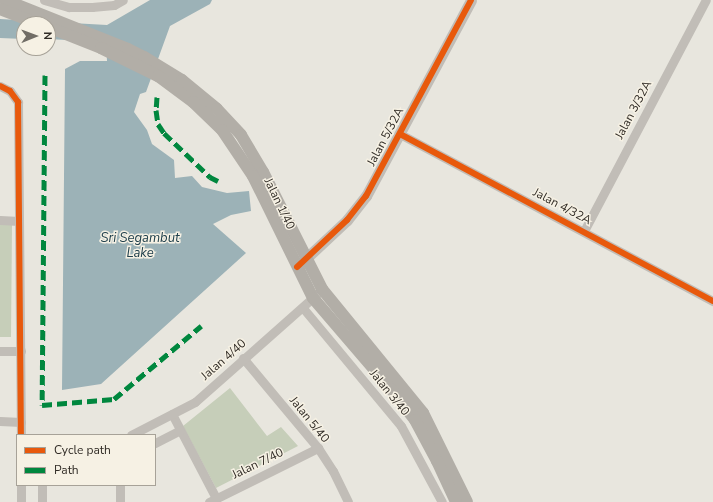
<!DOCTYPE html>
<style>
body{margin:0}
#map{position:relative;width:713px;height:502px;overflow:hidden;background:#e8e6de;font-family:"Nunito Sans",sans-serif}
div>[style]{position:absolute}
.green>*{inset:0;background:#c6ceb9}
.water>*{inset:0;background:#9cb2b7}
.minor>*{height:9px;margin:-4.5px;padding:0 4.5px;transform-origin:4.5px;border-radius:4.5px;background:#c1bdb7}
.tertiary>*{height:11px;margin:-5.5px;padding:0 5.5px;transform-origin:5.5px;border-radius:5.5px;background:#c1bdb7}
.secondary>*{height:12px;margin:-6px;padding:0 6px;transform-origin:6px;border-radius:6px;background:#b2aea7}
.quiet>*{height:5px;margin-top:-2.5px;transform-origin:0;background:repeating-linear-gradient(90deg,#00873e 0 10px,transparent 0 15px)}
.cycleway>*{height:6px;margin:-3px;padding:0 3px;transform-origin:3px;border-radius:3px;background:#e8590c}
span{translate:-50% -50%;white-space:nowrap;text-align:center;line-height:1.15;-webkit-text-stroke:3px #f6f1e4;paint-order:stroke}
.street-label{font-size:12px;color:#312c26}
.water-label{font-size:13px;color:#21414d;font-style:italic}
.legend{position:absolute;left:16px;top:434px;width:140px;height:52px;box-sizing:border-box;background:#f6f1e4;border:1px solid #a7a298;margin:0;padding:5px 7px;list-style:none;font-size:12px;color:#312c26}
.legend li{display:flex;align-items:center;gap:8px;height:20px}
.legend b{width:20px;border:1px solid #a7a298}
.north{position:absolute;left:16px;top:16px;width:40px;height:40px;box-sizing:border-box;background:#f6f1e4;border:1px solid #a7a298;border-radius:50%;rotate:89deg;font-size:11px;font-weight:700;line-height:16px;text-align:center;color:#312c26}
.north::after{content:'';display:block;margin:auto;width:14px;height:18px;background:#716d66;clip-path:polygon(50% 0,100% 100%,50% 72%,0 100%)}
</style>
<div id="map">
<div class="green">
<i style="clip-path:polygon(0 225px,12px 225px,11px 337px,0 337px)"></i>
<i style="clip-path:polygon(230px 388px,267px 436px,281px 427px,298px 446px,216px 488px,183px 426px)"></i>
</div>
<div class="water">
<i style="clip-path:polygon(150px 0,212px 0,210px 4px,170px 26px,146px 92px,140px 94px,134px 112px,147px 130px,152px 144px,174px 160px,175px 178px,192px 176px,202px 187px,227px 193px,249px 191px,251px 211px,231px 215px,213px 224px,246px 253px,101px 384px,62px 390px,65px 69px,80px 61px,107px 61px,106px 42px,48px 39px,48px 24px,24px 24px,24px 39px,0 38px,0 19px,107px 25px)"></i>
</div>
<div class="minor">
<i style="left:44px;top:0;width:26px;rotate:16deg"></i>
<i style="left:69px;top:7px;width:23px"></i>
<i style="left:92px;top:7px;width:22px;rotate:-5deg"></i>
<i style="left:114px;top:5px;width:10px;rotate:-29deg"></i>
<i style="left:0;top:86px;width:11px;rotate:27deg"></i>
<i style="left:10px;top:91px;width:14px;rotate:54deg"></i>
<i style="left:18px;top:102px;width:333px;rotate:89.5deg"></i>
<i style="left:400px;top:134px;width:355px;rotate:28.1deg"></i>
<i style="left:0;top:220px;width:19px;rotate:3deg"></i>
<i style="left:584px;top:231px;width:261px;rotate:-62.2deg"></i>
<i style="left:303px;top:308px;width:153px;rotate:50.3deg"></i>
<i style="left:401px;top:426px;width:86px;rotate:61.7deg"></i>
<i style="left:0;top:351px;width:21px"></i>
<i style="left:243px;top:358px;width:117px;rotate:50.2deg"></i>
<i style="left:318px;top:448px;width:27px;rotate:57deg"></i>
<i style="left:333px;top:471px;width:34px;rotate:64deg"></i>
<i style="left:172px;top:414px;width:95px;rotate:62.4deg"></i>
<i style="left:0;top:421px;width:21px;rotate:3deg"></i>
<i style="left:131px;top:435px;width:72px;rotate:-27.3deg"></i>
<i style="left:195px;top:402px;width:163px;rotate:-41.5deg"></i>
<i style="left:155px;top:443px;width:28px;rotate:-27deg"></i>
<i style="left:42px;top:485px;width:17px;rotate:90deg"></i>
<i style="left:21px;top:502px;width:17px;rotate:-90deg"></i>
<i style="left:120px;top:502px;width:17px;rotate:-90deg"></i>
<i style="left:209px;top:502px;width:122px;rotate:-26.4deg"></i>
</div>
<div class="tertiary">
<i style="left:300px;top:264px;width:64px;rotate:-43.1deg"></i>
<i style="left:347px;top:220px;width:31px;rotate:-52deg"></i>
<i style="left:366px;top:196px;width:222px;rotate:-61.8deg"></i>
</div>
<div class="secondary">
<i style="left:5px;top:0;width:132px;rotate:21.7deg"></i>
<i style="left:128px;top:49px;width:18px;rotate:27deg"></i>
<i style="left:144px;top:57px;width:44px;rotate:31.2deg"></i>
<i style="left:182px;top:80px;width:45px;rotate:39.6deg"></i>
<i style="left:217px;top:109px;width:35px;rotate:47deg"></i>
<i style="left:241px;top:135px;width:43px;rotate:59.3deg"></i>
<i style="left:263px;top:172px;width:131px;rotate:63.2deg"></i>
<i style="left:322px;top:289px;width:160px;rotate:50.8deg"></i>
<i style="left:423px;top:413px;width:99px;rotate:63.7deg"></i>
<i style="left:0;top:9px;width:42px;rotate:21deg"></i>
<i style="left:48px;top:27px;width:57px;rotate:21.6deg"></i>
<i style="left:101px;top:48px;width:64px;rotate:26.2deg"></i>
<i style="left:158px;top:76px;width:44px;rotate:36.6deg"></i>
<i style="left:193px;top:102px;width:40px;rotate:44deg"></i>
<i style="left:222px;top:130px;width:55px;rotate:56deg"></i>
<i style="left:253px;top:176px;width:136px;rotate:63.8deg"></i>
<i style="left:313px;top:298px;width:120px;rotate:49.4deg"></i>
<i style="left:391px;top:389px;width:39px;rotate:52deg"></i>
<i style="left:415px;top:420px;width:47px;rotate:61.8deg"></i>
<i style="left:437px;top:461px;width:45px;rotate:65.1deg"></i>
</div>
<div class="quiet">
<i style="left:45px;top:75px;width:330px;rotate:90.5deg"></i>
<i style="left:42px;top:405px;width:72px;rotate:-4.8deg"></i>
<i style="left:114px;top:399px;width:114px;rotate:-40deg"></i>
<i style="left:157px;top:97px;width:13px;rotate:94deg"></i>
<i style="left:156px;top:110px;width:14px;rotate:82deg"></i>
<i style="left:158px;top:124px;width:11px;rotate:56deg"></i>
<i style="left:164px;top:133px;width:64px;rotate:43.7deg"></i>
<i style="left:210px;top:177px;width:9px;rotate:27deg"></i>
</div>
<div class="cycleway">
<i style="left:0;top:86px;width:11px;rotate:27deg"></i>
<i style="left:10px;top:91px;width:14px;rotate:54deg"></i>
<i style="left:18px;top:102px;width:333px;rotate:89.5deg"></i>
<i style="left:400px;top:134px;width:355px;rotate:28.1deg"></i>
<i style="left:297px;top:267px;width:69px;rotate:-43.2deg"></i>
<i style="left:347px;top:220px;width:31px;rotate:-52deg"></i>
<i style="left:366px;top:196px;width:222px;rotate:-61.8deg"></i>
</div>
<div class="street-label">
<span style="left:634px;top:110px;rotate:-62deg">Jalan 3/32A</span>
<span style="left:386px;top:137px;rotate:-62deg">Jalan 5/32A</span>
<span style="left:279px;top:204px;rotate:64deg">Jalan 1/40</span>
<span style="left:562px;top:207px;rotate:28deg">Jalan 4/32A</span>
<span style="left:224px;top:360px;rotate:-41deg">Jalan 4/40</span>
<span style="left:389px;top:393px;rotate:51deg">Jalan 3/40</span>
<span style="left:309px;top:420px;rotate:51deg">Jalan 5/40</span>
<span style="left:258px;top:464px;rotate:-26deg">Jalan 7/40</span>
</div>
<div class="water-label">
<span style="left:140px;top:246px">Sri Segambut<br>Lake</span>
</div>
<ul class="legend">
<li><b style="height:5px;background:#e8590c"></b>Cycle path</li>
<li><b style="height:5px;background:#00873e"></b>Path</li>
</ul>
<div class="north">N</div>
</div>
